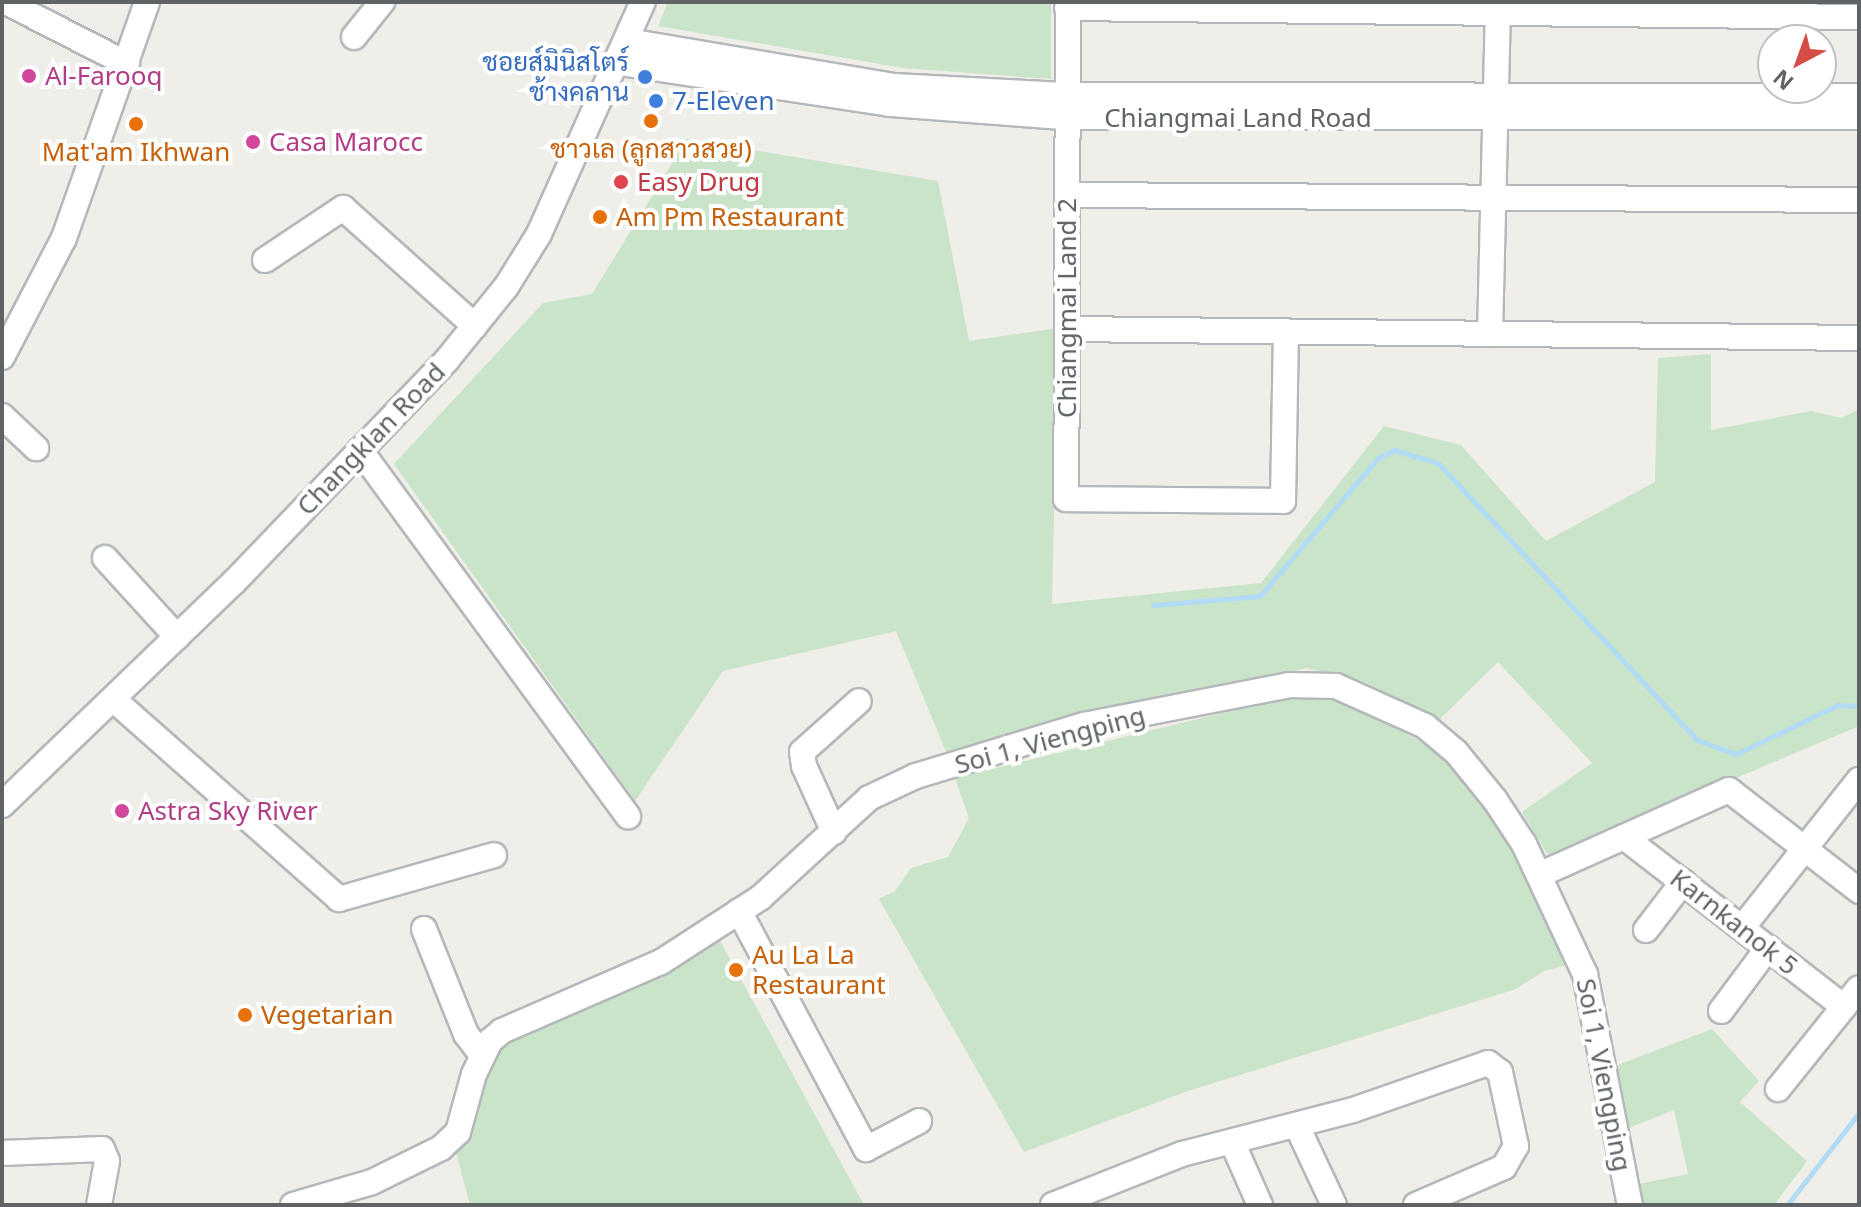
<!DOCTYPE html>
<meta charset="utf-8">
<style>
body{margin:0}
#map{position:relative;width:1861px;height:1207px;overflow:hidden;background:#efeee8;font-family:"Noto Sans",Sarabun,sans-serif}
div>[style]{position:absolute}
.green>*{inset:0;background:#c9e4c8}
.stream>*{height:5px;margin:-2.5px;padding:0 2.5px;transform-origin:2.5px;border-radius:2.5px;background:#b2dbf6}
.roads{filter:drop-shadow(2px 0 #b5b8bb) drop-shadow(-2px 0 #b5b8bb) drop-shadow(0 2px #b5b8bb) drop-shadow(0 -2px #b5b8bb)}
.minor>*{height:24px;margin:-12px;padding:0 12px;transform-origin:12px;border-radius:12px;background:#fff}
.dots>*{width:22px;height:22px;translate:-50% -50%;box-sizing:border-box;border:4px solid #fff;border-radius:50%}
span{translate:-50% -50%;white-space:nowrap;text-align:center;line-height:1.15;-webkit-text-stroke:8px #fff;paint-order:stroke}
.shop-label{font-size:26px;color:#366cbe}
.right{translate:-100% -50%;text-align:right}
.left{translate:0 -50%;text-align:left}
.hotel-label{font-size:26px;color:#b23c85}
.street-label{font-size:26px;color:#5f6366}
.food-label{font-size:26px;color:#c56008}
.health-label{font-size:26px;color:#be3a42}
.frame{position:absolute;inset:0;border:4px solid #5f6366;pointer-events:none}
.north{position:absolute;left:1757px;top:24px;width:80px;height:80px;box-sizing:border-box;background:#fff;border:2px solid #bfc1c2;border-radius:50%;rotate:221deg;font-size:22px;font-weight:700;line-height:32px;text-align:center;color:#5f6366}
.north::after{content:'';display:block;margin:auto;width:28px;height:36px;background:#d64d47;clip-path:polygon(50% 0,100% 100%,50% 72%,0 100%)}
</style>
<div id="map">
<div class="green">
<i style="clip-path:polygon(668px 2px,1051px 2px,1051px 79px,903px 68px,658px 26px)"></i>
<i style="clip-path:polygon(687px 139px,938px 181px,969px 341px,1058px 328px,1052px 604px,1261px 583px,1384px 426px,1461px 445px,1546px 541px,1655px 482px,1658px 358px,1711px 354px,1711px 430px,1811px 411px,1842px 418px,1859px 409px,1859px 726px,1549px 857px,1522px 812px,1592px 763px,1498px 662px,1439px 720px,1365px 682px,1307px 668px,947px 754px,896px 631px,723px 671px,635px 801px,394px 464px,543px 303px,592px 294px)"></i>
<i style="clip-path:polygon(1284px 698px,1344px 700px,1449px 757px,1517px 853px,1567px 965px,1544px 971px,1516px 989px,1185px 1092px,1024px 1152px,879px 899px,895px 891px,911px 868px,948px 857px,969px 818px,955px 778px)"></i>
<i style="clip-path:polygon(719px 939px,864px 1205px,470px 1205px,456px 1152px,500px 1040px,659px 973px)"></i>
<i style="clip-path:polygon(1712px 1029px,1759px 1081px,1740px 1102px,1807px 1161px,1774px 1205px,1638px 1205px,1634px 1185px,1688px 1174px,1674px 1110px,1626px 1129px,1615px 1066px)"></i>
</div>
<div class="stream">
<i style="left:1153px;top:605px;width:107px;rotate:-4.8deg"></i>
<i style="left:1260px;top:596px;width:182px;rotate:-49.5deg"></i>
<i style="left:1378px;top:458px;width:18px;rotate:-27deg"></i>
<i style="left:1394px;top:450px;width:46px;rotate:16.5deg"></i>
<i style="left:1438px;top:463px;width:379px;rotate:46.9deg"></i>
<i style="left:1697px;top:740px;width:41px;rotate:19.7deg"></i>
<i style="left:1736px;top:754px;width:113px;rotate:-25.7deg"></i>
<i style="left:1838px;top:705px;width:21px;rotate:3deg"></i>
<i style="left:1787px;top:1205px;width:117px;rotate:-52deg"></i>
</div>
<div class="roads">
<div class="minor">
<i style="left:6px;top:2px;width:136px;rotate:27.1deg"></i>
<i style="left:1068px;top:2px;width:497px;rotate:90.2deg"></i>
<i style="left:1066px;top:499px;width:217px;rotate:0.5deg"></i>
<i style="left:1283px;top:501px;width:170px;rotate:-89deg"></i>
<i style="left:1067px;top:8px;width:792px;rotate:0.65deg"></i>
<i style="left:354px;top:37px;width:45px;rotate:-51.3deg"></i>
<i style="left:628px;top:41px;width:270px;rotate:9.6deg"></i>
<i style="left:894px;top:86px;width:170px;rotate:3deg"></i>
<i style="left:1064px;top:95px;width:795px;rotate:0.07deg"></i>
<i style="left:620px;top:63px;width:273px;rotate:8.6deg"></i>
<i style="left:890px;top:104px;width:174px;rotate:4.3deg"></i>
<i style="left:1064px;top:117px;width:795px"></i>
<i style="left:1067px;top:195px;width:792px;rotate:0.36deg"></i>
<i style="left:265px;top:260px;width:94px;rotate:-33.7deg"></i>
<i style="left:343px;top:208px;width:177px;rotate:41.8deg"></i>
<i style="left:1067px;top:329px;width:792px;rotate:0.65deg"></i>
<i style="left:1490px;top:334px;width:332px;rotate:-88.6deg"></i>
<i style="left:2px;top:357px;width:134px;rotate:-62.5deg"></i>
<i style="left:64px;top:238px;width:250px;rotate:-70.6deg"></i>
<i style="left:2px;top:416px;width:47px;rotate:43.3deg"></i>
<i style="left:360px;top:450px;width:454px;rotate:53.8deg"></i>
<i style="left:105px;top:558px;width:107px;rotate:47.7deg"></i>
<i style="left:113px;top:699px;width:302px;rotate:41.5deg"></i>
<i style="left:339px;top:899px;width:161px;rotate:-15.8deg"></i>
<i style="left:2px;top:805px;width:323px;rotate:-43.9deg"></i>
<i style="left:235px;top:581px;width:305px;rotate:-46.2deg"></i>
<i style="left:446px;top:361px;width:95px;rotate:-51deg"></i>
<i style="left:506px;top:287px;width:62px;rotate:-58.1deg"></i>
<i style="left:539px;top:234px;width:254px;rotate:-65.9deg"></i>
<i style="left:834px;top:832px;width:72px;rotate:-114.4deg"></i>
<i style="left:804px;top:766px;width:14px;rotate:-98deg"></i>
<i style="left:802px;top:752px;width:76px;rotate:-41.8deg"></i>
<i style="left:1624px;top:837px;width:278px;rotate:37.7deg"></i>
<i style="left:1539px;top:875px;width:208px;rotate:-24.1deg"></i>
<i style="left:1729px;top:790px;width:165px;rotate:37.8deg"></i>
<i style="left:739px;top:911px;width:270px;rotate:61.9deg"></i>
<i style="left:866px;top:1149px;width:60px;rotate:-27.8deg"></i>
<i style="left:1742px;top:928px;width:189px;rotate:-51.7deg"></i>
<i style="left:424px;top:929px;width:113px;rotate:68.2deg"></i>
<i style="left:466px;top:1034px;width:26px;rotate:53deg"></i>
<i style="left:1646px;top:930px;width:61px;rotate:-52.4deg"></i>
<i style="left:1721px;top:1011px;width:79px;rotate:-53.3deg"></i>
<i style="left:1778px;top:1089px;width:129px;rotate:-51.3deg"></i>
<i style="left:1297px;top:1126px;width:87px;rotate:64.9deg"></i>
<i style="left:1233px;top:1144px;width:67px;rotate:66.1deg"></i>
<i style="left:2px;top:1153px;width:100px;rotate:-2.3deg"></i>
<i style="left:102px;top:1149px;width:13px;rotate:67deg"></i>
<i style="left:107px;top:1161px;width:45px;rotate:100.3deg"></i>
<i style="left:293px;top:1205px;width:82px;rotate:-16.2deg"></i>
<i style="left:372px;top:1182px;width:77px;rotate:-26.2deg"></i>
<i style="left:441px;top:1148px;width:23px;rotate:-43deg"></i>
<i style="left:458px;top:1132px;width:60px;rotate:-74.6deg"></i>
<i style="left:474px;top:1074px;width:37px;rotate:-64deg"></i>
<i style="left:490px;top:1041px;width:16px;rotate:-40deg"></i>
<i style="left:502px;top:1031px;width:173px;rotate:-23.5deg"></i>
<i style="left:661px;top:962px;width:118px;rotate:-32.9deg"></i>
<i style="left:760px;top:898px;width:148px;rotate:-42.5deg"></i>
<i style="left:869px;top:798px;width:52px;rotate:-25.1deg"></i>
<i style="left:916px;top:776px;width:176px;rotate:-16.9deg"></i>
<i style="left:1084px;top:725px;width:209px;rotate:-11deg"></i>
<i style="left:1289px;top:685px;width:47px;rotate:1.2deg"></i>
<i style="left:1336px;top:686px;width:98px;rotate:24.2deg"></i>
<i style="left:1425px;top:726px;width:40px;rotate:40deg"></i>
<i style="left:1456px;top:752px;width:62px;rotate:50.9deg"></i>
<i style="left:1495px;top:800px;width:53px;rotate:56.6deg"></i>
<i style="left:1524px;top:844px;width:144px;rotate:64.9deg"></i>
<i style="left:1585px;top:974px;width:235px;rotate:79deg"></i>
<i style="left:1053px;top:1205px;width:139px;rotate:-21.6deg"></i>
<i style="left:1182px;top:1154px;width:177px;rotate:-14.4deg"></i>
<i style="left:1353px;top:1110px;width:143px;rotate:-19.2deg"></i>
<i style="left:1488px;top:1063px;width:15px;rotate:37deg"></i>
<i style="left:1500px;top:1072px;width:76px;rotate:77.8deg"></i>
<i style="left:1516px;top:1146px;width:24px;rotate:120deg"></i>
<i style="left:1504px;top:1167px;width:96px;rotate:156.6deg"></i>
</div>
</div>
<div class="dots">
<i style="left:29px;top:76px;background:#d1479c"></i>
<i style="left:645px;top:77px;background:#3f7fe0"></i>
<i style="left:656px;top:101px;background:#3f7fe0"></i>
<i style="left:651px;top:121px;background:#e8710a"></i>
<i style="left:136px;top:124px;background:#e8710a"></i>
<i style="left:253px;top:142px;background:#d1479c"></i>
<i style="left:621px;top:182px;background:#e0444e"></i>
<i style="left:600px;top:217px;background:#e8710a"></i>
<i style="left:122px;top:811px;background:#d1479c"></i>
<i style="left:736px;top:970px;background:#e8710a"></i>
<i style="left:245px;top:1015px;background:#e8710a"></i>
</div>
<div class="shop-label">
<span class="right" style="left:629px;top:77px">ชอยส์มินิสโตร์<br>ช้างคลาน</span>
<span class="left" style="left:672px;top:101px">7-Eleven</span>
</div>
<div class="hotel-label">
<span class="left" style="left:45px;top:76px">Al-Farooq</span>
<span class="left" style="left:269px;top:142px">Casa Marocc</span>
<span class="left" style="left:138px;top:811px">Astra Sky River</span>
</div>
<div class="street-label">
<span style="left:1238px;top:118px">Chiangmai Land Road</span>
<span style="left:1067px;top:308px;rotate:-90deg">Chiangmai Land 2</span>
<span style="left:371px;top:439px;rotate:-46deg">Changklan Road</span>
<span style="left:1050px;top:740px;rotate:-15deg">Soi 1, Viengping</span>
<span style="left:1734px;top:922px;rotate:38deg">Karnkanok 5</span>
<span style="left:1604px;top:1075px;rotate:79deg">Soi 1, Viengping</span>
</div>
<div class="food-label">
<span style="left:651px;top:149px">ชาวเล (ลูกสาวสวย)</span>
<span style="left:136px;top:152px">Mat'am Ikhwan</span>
<span class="left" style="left:616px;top:217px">Am Pm Restaurant</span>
<span class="left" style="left:752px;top:970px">Au La La<br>Restaurant</span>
<span class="left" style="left:261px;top:1015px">Vegetarian</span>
</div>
<div class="health-label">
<span class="left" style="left:637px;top:182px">Easy Drug</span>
</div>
<div class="frame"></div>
<div class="north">N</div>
</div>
